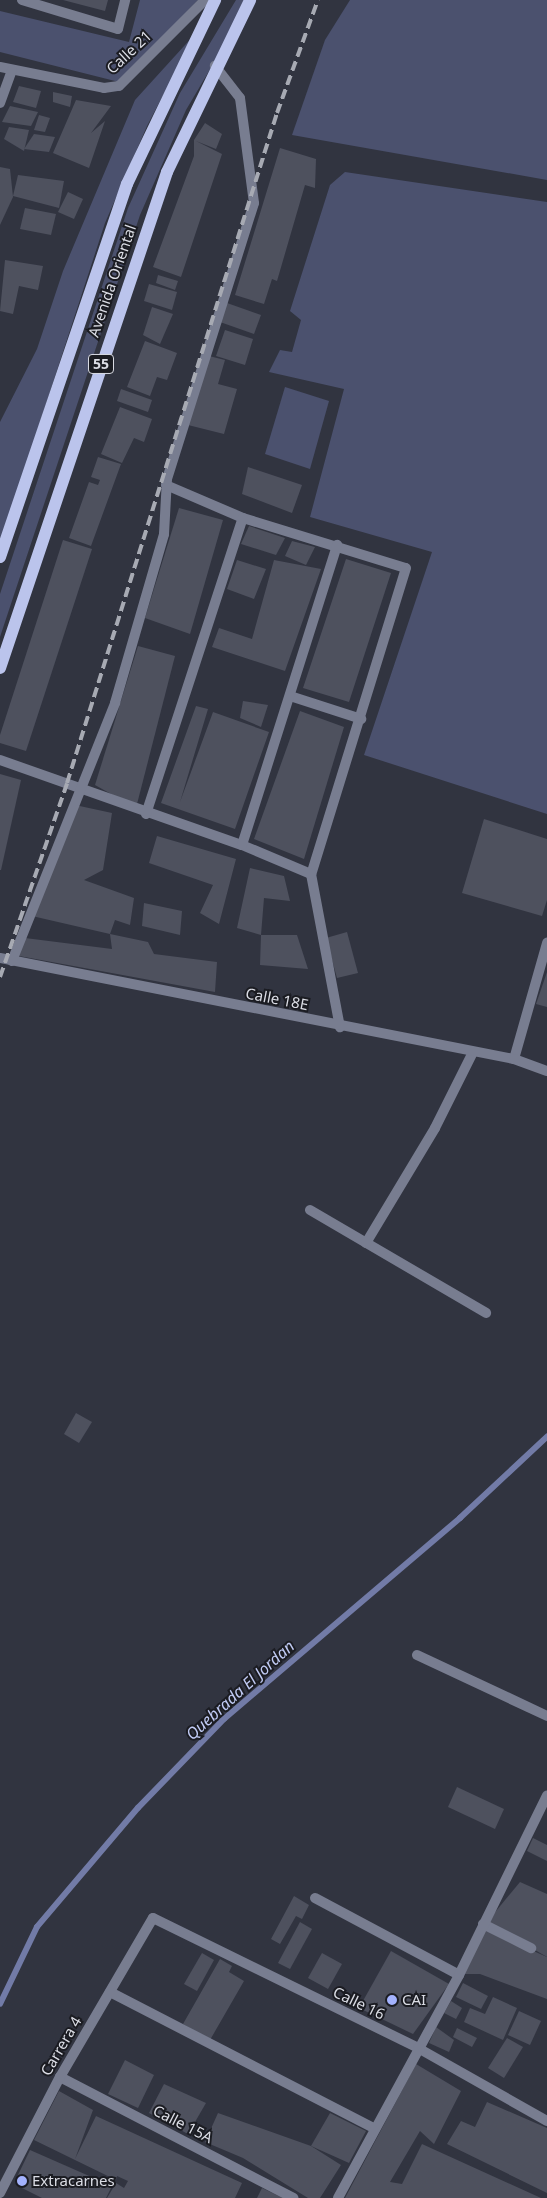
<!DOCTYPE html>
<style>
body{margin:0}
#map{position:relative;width:547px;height:2198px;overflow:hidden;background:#313440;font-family:"Noto Sans",sans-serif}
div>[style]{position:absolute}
.green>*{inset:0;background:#4b516e}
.stream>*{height:5.5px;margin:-2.75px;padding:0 2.75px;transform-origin:2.75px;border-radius:2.75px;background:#727ba7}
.building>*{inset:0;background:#4e515e}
.lane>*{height:10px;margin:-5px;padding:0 5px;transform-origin:5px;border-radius:5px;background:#787d90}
.street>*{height:10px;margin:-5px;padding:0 5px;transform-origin:5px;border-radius:5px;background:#787d90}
.primary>*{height:12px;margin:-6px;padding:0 6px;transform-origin:6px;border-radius:6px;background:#bbc4ec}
.rail>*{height:4px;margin-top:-2px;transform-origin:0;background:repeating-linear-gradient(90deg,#a7aab3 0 10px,transparent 0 15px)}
.dots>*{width:14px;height:14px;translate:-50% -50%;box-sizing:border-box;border:2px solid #1b1c22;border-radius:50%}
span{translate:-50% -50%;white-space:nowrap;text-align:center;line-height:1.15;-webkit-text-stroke:4px #1b1c22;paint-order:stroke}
.shield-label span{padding:1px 4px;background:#1b1c22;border:1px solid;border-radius:4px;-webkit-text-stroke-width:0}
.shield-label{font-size:14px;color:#dbdde5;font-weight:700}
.street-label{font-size:15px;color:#dbdde5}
.poi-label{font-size:15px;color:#dbdde5}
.left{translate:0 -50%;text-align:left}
.water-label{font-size:16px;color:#c1cbf4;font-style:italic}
</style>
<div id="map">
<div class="green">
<i style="clip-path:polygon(140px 0,198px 0,119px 82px,0 52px,0 11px,129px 42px)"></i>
<i style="clip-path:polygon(236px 0,251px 0,186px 110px,140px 215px,0 637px,0 594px,128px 208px,180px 93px)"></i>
<i style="clip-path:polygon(350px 0,547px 0,547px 180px,292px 135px,325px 40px)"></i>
<i style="clip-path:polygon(195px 34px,147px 126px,105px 223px,0 545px,0 422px,37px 349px,63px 271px,135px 100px)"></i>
<i style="clip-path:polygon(345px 172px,547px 202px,547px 814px,364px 755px,432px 552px,310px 517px,344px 389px,269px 372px,280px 350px,292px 352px,301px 320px,290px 311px,330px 185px)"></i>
<i style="clip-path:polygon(285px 387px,329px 401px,310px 469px,265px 454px)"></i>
</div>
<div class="stream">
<i style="left:0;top:2004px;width:85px;rotate:-64.3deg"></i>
<i style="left:37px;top:1927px;width:156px;rotate:-49.7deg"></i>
<i style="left:138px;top:1808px;width:124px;rotate:-46deg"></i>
<i style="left:224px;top:1719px;width:310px;rotate:-40.4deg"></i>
<i style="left:460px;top:1518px;width:119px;rotate:-43deg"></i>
</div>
<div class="building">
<i style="clip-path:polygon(63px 0,108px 0,105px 11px)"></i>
<i style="clip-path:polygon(19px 86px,41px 91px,36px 108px,13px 102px)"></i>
<i style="clip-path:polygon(53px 92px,72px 96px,70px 107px,53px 102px)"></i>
<i style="clip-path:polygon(76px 100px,111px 106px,91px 133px,105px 121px,89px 168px,53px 153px)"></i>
<i style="clip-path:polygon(10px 106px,38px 112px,31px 126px,2px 122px)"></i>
<i style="clip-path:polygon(39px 115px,50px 118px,45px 132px,34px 130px)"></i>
<i style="clip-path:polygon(205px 123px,222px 134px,216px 149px,196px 141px,222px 154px,181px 277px,153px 267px,194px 156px,194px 140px)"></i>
<i style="clip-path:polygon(9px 127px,29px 130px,24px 151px,4px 139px)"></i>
<i style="clip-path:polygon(34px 134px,55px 137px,49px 152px,24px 149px)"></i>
<i style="clip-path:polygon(280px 148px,316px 159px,315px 188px,305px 185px,277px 281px,272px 279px,264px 304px,235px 295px)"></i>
<i style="clip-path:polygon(0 167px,10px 169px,13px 197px,0 225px)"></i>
<i style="clip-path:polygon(18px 175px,64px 181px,59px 208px,13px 196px)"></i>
<i style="clip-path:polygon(68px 192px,83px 199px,74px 219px,58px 212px)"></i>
<i style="clip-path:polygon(25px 208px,56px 214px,51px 235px,20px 229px)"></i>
<i style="clip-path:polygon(5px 260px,43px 266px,38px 290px,19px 286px,13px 314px,0 311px)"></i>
<i style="clip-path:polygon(158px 275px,178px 281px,175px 290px,156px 283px)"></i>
<i style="clip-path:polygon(149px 284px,177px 292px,172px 310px,144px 301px)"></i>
<i style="clip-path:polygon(227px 303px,261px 315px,254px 334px,220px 322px)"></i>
<i style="clip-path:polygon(152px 307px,173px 314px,160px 344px,143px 335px)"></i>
<i style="clip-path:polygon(225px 330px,253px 339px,245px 365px,216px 356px)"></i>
<i style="clip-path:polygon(145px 341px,177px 353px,167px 380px,157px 377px,150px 396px,127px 387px)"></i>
<i style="clip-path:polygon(209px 356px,225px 360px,218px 384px,237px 389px,224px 434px,188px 425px)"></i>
<i style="clip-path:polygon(121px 389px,152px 400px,148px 412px,117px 401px)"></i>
<i style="clip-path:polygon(120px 407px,152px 419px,144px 442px,134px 438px,122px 463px,101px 454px)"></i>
<i style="clip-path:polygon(98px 457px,121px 464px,91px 546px,69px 538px,89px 482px,98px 485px,100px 480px,91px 477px)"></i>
<i style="clip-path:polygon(248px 467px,302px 485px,292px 513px,242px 494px)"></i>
<i style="clip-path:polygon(179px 508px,223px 520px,190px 634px,145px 618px)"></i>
<i style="clip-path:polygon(249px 526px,285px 538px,276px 555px,241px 544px)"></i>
<i style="clip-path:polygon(63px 540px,92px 549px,26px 751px,0 743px,0 735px)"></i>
<i style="clip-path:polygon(292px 541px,315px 547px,306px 565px,285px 556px)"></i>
<i style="clip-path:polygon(346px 559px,391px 573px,349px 702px,303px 688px)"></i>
<i style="clip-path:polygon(237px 560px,266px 569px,254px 599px,227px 589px)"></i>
<i style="clip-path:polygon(274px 560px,321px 569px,285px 671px,212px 647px,219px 628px,252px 639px)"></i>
<i style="clip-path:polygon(138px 646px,175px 656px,136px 808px,95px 785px)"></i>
<i style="clip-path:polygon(243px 701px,268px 705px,261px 727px,240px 718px)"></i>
<i style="clip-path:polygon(196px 706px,208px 709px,180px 802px,213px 712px,269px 732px,235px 829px,161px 803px)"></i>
<i style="clip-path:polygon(300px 711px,344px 727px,304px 859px,254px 839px)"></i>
<i style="clip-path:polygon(0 774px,21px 780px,1px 870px,0 870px)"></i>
<i style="clip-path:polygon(75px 805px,112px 813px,103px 870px,84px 880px,134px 898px,130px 925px,115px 920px,110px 934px,148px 942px,154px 954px,217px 962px,215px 992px,19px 956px,25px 938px,112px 949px,110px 934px,32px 916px)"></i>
<i style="clip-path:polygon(484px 819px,547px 839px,547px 900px,542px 916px,462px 893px)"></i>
<i style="clip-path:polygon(157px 836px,236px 859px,219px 924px,200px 913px,213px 885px,149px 863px)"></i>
<i style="clip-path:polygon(250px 868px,284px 876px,290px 901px,264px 898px,261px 935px,237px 928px)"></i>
<i style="clip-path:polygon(144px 903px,182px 911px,180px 935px,142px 926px)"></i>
<i style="clip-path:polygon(347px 932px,358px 973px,337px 978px,326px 938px)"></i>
<i style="clip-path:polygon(261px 935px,297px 935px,308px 969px,260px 965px)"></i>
<i style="clip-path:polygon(547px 972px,547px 1007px,536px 1004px)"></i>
<i style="clip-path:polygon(76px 1413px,92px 1422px,79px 1443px,64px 1434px)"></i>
<i style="clip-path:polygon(457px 1787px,504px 1809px,495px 1829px,448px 1807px)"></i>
<i style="clip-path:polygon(533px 1838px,547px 1845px,547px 1861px,527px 1851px)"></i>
<i style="clip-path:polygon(520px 1882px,547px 1894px,547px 1957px,487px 1922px)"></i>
<i style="clip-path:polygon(294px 1896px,309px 1905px,302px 1919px,296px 1916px,280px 1944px,271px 1939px)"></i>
<i style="clip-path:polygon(300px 1922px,312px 1929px,290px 1969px,278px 1963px)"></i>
<i style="clip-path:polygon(484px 1929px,547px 1957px,547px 1999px,480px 1974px,461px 1974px)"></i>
<i style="clip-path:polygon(391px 1951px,449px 1984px,413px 2034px,359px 2008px)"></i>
<i style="clip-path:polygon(202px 1953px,214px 1960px,197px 1991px,184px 1984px)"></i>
<i style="clip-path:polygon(322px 1953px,342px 1964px,328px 1989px,308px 1978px)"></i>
<i style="clip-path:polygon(220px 1959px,232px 1966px,229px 1972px,244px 1981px,210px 2040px,183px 2024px)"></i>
<i style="clip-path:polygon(463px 1983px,488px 1996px,481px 2009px,456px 1997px)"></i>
<i style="clip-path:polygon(493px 1997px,517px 2008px,503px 2040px,464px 2022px,470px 2008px,485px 2014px)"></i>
<i style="clip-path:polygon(451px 2001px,462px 2008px,456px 2019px,444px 2013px)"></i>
<i style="clip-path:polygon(519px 2011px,541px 2021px,530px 2045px,508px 2035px)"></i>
<i style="clip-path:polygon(436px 2027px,454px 2040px,449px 2052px,429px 2043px)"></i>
<i style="clip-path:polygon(457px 2028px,477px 2038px,472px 2047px,453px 2037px)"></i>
<i style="clip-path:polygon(507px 2038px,523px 2047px,504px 2078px,488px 2068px)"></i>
<i style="clip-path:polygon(125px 2060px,154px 2075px,138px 2108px,108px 2094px)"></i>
<i style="clip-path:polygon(416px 2064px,461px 2091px,434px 2144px,420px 2131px,390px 2182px,402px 2184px,422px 2144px,541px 2198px,345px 2198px)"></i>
<i style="clip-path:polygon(164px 2084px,206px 2103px,188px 2134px,149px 2113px)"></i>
<i style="clip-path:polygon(59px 2091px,93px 2110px,75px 2159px,96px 2116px,242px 2183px,235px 2198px,107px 2198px,116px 2183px,124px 2188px,128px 2181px,117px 2176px,116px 2180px,34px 2140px)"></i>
<i style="clip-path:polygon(487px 2102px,547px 2128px,547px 2193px,447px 2144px,461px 2121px,475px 2127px)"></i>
<i style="clip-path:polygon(218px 2113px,311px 2146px,341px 2165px,320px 2198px,308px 2198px,243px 2158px,205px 2142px)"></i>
<i style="clip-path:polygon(330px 2113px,366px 2131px,349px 2163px,311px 2146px)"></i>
<i style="clip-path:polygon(30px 2150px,112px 2186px,106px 2198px,42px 2198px,20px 2187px,17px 2177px)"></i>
<i style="clip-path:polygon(262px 2188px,283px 2198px,257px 2198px)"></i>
</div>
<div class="lane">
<i style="left:514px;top:1059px;width:121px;rotate:-74.1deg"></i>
<i style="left:310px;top:1210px;width:204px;rotate:30.3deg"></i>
<i style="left:366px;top:1243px;width:134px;rotate:-59deg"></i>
<i style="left:435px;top:1128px;width:85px;rotate:-63.4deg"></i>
<i style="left:483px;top:1924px;width:54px;rotate:26.6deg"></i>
</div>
<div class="street">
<i style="left:22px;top:0;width:100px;rotate:16.8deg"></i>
<i style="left:118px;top:29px;width:30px;rotate:-76deg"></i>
<i style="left:0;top:67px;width:106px;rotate:11.4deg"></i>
<i style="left:104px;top:88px;width:15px;rotate:-8deg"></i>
<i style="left:119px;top:86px;width:122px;rotate:-45deg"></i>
<i style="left:0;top:103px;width:35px;rotate:-70deg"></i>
<i style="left:166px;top:485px;width:84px;rotate:23.2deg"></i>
<i style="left:243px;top:518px;width:170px;rotate:17.1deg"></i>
<i style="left:406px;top:568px;width:320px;rotate:107.2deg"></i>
<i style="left:311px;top:874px;width:156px;rotate:79.3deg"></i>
<i style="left:290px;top:696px;width:75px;rotate:17.9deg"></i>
<i style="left:0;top:760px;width:256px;rotate:19.4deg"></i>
<i style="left:242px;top:845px;width:75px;rotate:22.8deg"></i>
<i style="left:146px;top:814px;width:311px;rotate:-71.9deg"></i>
<i style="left:242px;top:845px;width:315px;rotate:-72.4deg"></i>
<i style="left:0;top:958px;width:524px;rotate:11.12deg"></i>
<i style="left:514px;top:1059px;width:35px;rotate:20deg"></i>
<i style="left:12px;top:961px;width:278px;rotate:-68.2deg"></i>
<i style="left:115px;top:703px;width:176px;rotate:-73.8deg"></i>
<i style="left:164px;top:534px;width:55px;rotate:-86.9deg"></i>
<i style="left:167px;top:479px;width:289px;rotate:-72.5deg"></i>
<i style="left:254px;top:203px;width:106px;rotate:-97.6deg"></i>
<i style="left:240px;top:98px;width:41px;rotate:-128deg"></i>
<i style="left:417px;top:1655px;width:144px;rotate:25.1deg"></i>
<i style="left:315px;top:1898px;width:163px;rotate:28.1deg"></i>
<i style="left:110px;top:1992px;width:298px;rotate:27.3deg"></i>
<i style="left:60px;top:2077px;width:263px;rotate:27.4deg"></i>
<i style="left:0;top:2193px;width:131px;rotate:-62.7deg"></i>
<i style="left:60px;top:2077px;width:184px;rotate:-59.7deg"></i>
<i style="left:153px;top:1918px;width:295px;rotate:26.1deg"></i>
<i style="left:418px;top:2048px;width:148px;rotate:29.5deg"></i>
<i style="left:338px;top:2198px;width:254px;rotate:-61.5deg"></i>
<i style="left:459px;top:1975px;width:200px;rotate:-63.9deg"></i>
</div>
<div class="primary">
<i style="left:0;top:557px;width:394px;rotate:-71.2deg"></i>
<i style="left:127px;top:184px;width:204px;rotate:-64.4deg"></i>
<i style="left:0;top:668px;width:523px;rotate:-71.39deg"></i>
<i style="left:167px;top:172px;width:191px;rotate:-64.2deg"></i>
</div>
<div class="rail">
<i style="left:0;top:977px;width:205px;rotate:-70.9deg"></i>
<i style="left:67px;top:783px;width:702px;rotate:-72.6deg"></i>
<i style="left:277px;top:113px;width:120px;rotate:-70.1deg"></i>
</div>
<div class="dots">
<i style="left:392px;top:2000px;background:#a3b2fd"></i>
<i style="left:22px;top:2181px;background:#a3b2fd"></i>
</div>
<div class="shield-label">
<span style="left:101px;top:364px">55</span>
</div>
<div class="street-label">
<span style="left:129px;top:52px;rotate:-43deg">Calle 21</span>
<span style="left:112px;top:281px;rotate:-71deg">Avenida Oriental</span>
<span style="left:277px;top:999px;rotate:11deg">Calle 18E</span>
<span style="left:359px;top:2003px;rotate:26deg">Calle 16</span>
<span style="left:61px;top:2046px;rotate:-60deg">Carrera 4</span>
<span style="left:183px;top:2124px;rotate:27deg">Calle 15A</span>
</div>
<div class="poi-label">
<span class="left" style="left:402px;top:2000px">CAI</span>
<span class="left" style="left:32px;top:2181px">Extracarnes</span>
</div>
<div class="water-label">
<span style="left:240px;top:1690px;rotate:-42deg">Quebrada El Jordan</span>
</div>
</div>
